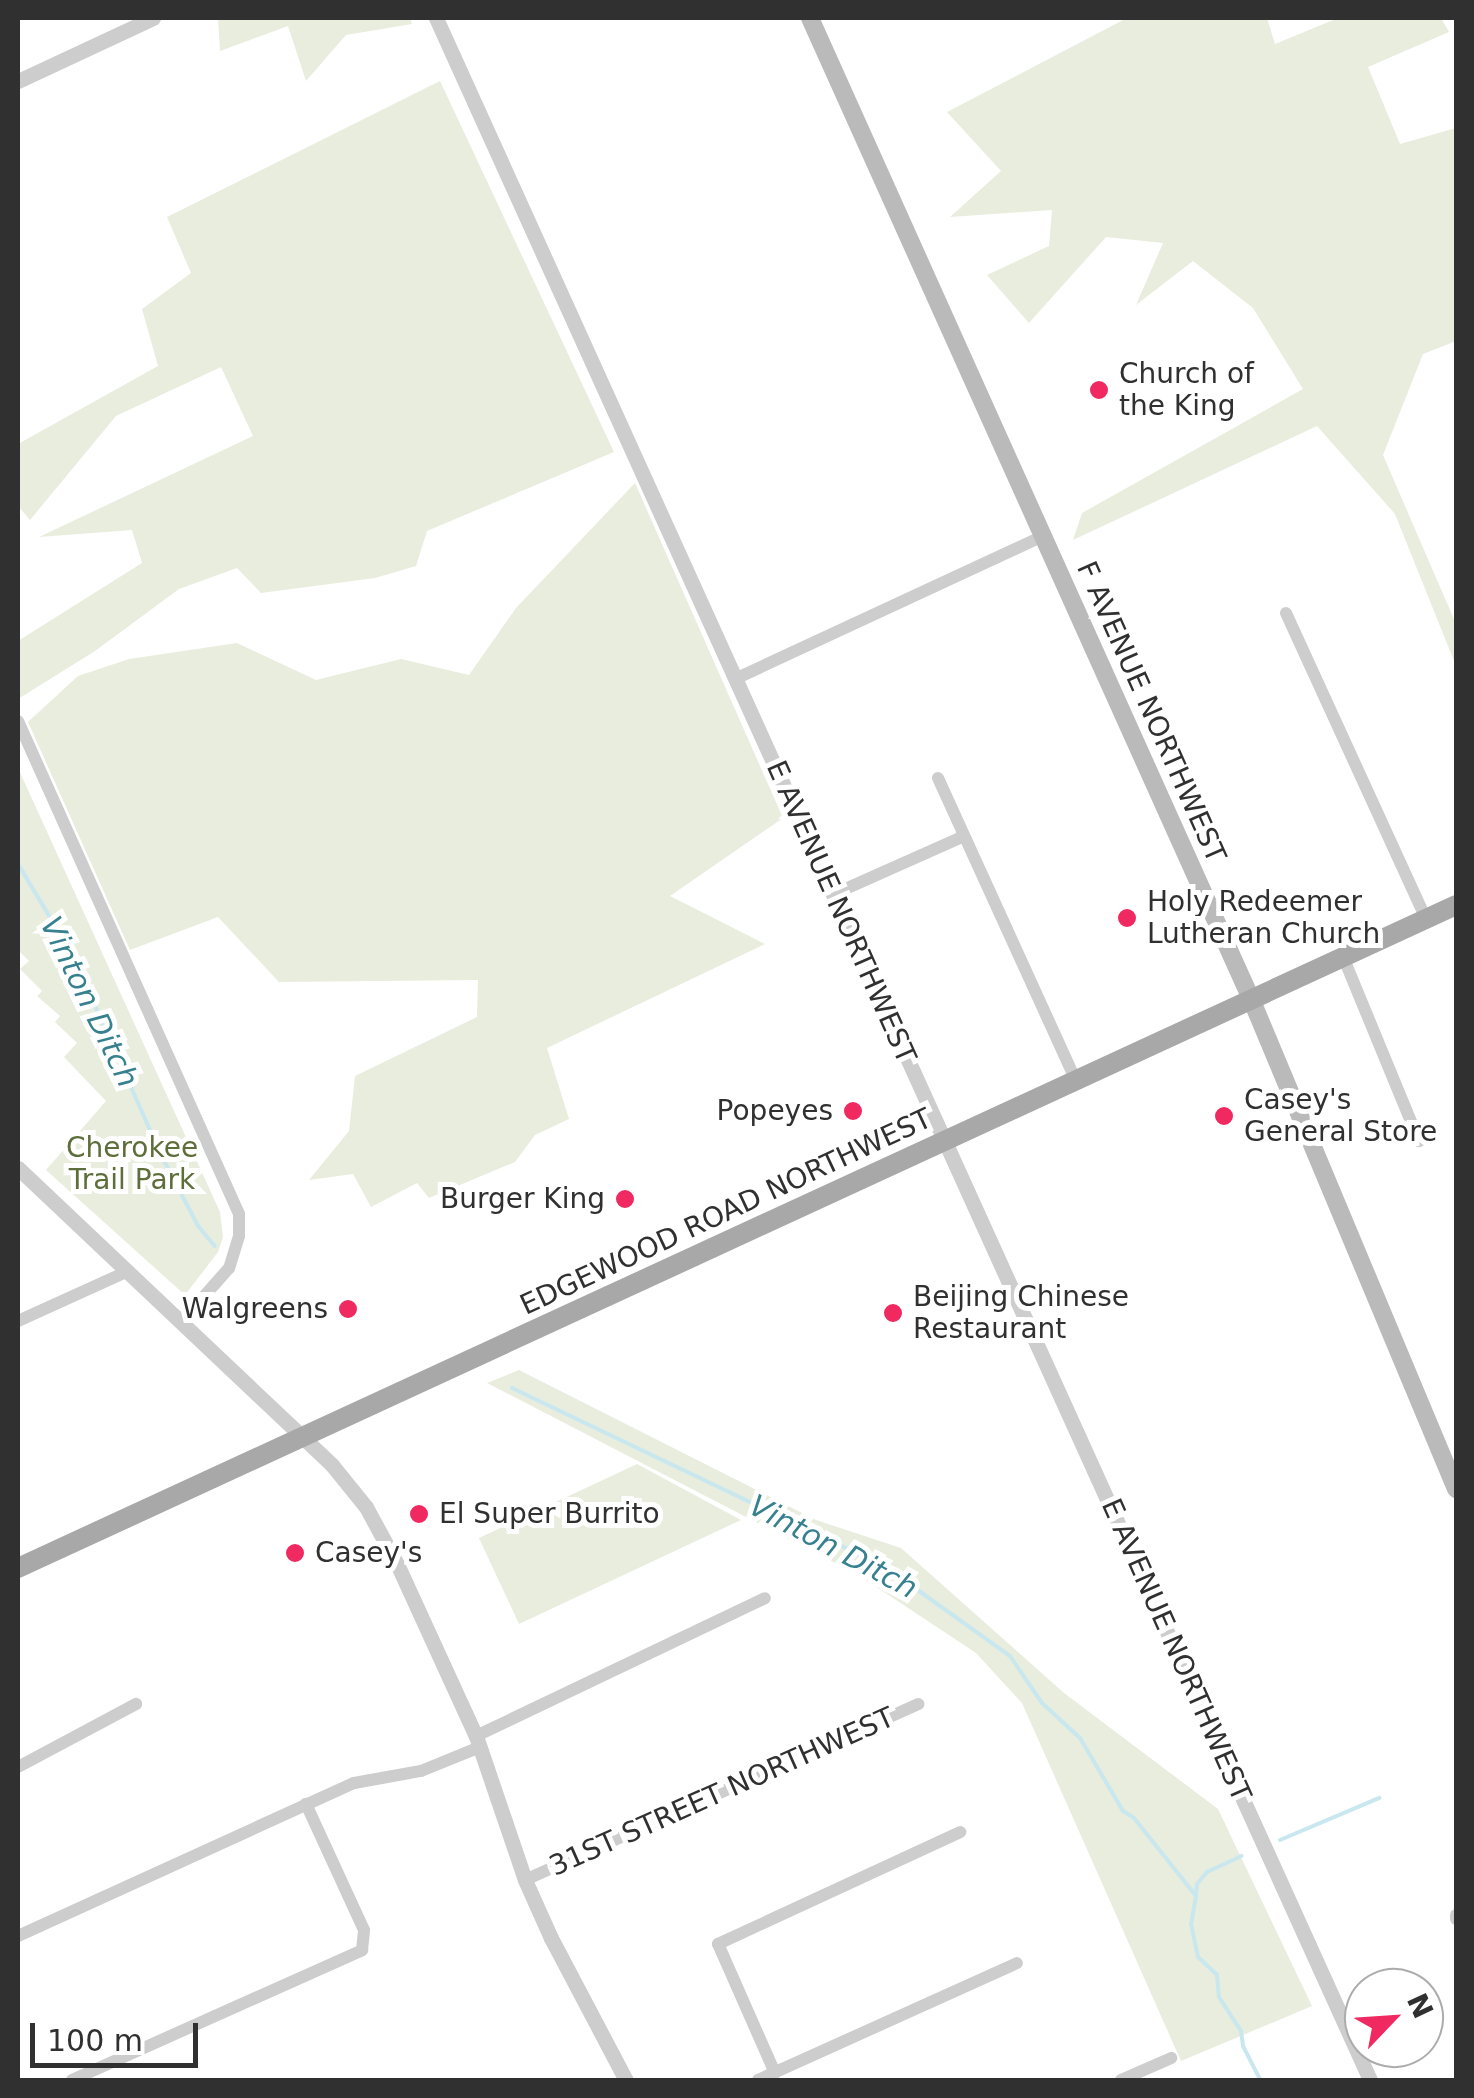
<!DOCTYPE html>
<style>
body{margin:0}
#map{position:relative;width:1474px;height:2098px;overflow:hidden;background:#fff;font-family:"DejaVu Sans",sans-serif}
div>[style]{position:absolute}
.green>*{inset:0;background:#e9eddd}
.stream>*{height:4px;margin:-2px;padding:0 2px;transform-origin:2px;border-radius:2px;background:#c8e7ee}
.minor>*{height:12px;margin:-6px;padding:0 6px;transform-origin:6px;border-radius:6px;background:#cdcdcd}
.tertiary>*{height:15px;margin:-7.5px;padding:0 7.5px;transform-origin:7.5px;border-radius:7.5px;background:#cdcdcd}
.secondary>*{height:18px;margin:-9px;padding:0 9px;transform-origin:9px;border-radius:9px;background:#bababa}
.primary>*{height:20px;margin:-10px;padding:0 10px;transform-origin:10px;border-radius:10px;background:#a8a8a8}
.dots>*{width:28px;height:28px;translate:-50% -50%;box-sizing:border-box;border:5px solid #fff;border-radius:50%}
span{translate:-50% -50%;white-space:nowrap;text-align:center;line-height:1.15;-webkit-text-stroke:10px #fff;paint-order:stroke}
.poi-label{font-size:28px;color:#303030}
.left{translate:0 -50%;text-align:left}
.right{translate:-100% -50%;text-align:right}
.street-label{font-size:28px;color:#303030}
.park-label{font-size:28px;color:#5e6e3a}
.water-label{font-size:30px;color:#368090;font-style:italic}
.frame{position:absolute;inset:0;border:20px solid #303030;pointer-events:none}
.north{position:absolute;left:1344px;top:1968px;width:100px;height:100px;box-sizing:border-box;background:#fff;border:2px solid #acacac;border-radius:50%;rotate:65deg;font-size:28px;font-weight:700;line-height:40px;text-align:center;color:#303030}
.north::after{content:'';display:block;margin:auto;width:35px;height:45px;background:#f02961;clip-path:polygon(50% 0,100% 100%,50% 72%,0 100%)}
.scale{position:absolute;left:30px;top:2023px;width:168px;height:45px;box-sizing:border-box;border:5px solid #303030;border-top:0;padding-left:12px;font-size:30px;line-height:35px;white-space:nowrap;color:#303030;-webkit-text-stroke:8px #fff;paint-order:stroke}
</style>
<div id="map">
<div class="green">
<i style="clip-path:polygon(218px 18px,410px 18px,412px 24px,346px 35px,306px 81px,288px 26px,220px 51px)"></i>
<i style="clip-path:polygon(1127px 18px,1267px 18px,1275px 44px,1338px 18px,1441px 18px,1449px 32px,1368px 67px,1400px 144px,1456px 128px,1456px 341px,1423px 354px,1383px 455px,1456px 624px,1456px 666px,1395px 514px,1317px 426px,1073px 540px,1082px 513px,1303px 389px,1253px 308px,1193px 261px,1136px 305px,1163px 243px,1106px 237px,1029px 323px,987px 275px,1049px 246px,1052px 210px,950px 217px,1001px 171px,947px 112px)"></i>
<i style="clip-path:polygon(440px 81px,614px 452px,427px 531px,416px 566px,375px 578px,261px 593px,237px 568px,179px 589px,95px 651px,18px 699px,18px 641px,142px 563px,132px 530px,39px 537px,253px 436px,221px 367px,116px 416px,30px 520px,18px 506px,18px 444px,158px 366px,142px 309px,191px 273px,167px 217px)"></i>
<i style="clip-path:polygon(635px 483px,783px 818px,670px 896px,765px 944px,547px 1048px,569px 1119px,535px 1135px,515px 1162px,429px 1198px,417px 1183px,371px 1207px,353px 1174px,309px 1180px,349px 1131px,355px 1076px,477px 1017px,478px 980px,279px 982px,218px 917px,130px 950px,28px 722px,78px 676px,129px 659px,237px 643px,316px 680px,401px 659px,469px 675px,516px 608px)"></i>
<i style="clip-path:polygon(18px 768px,220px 1212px,223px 1237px,218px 1252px,185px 1295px,46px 1170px,106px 1101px,64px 1057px,77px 1043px,55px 1022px,60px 1016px,37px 996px,42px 991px,20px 969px,29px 961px,18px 950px)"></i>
<i style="clip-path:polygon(519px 1370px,816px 1520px,901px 1548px,1064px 1693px,1218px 1809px,1312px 2006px,1181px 2061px,1022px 1703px,976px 1653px,860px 1576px,487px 1383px)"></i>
<i style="clip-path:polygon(637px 1464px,741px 1520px,519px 1624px,479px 1538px)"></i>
</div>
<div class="stream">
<i style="left:18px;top:864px;width:105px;rotate:59deg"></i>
<i style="left:72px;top:954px;width:222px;rotate:66.1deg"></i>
<i style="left:162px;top:1157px;width:78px;rotate:62.4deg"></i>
<i style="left:198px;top:1226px;width:26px;rotate:50deg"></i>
<i style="left:512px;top:1388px;width:416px;rotate:25.6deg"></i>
<i style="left:887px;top:1568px;width:151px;rotate:35.6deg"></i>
<i style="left:1010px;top:1656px;width:57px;rotate:55.8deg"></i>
<i style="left:1042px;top:1703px;width:52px;rotate:42.6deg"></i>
<i style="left:1080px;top:1738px;width:85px;rotate:59.5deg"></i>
<i style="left:1123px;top:1811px;width:13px;rotate:32deg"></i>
<i style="left:1134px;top:1818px;width:100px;rotate:51.5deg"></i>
<i style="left:1196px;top:1896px;width:28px;rotate:100deg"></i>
<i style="left:1191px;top:1924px;width:34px;rotate:78deg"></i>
<i style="left:1198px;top:1957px;width:26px;rotate:43deg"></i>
<i style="left:1217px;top:1975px;width:22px;rotate:85deg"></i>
<i style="left:1219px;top:1997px;width:40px;rotate:57.1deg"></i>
<i style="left:1241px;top:2031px;width:15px;rotate:82deg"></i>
<i style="left:1243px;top:2046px;width:38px;rotate:63deg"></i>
<i style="left:1280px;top:1840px;width:108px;rotate:-23deg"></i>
<i style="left:1196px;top:1894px;width:10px;rotate:-84deg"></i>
<i style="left:1197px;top:1884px;width:16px;rotate:-50deg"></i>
<i style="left:1207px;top:1872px;width:38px;rotate:-25deg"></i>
</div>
<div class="minor">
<i style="left:1286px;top:613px;width:337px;rotate:65.4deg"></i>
<i style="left:735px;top:679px;width:337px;rotate:-24.9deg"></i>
<i style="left:18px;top:721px;width:540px;rotate:65.85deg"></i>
<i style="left:239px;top:1214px;width:22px;rotate:90deg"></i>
<i style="left:239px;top:1236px;width:34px;rotate:107deg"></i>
<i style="left:229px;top:1268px;width:69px;rotate:131.5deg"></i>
<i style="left:938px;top:778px;width:333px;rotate:65.5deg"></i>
<i style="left:834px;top:894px;width:142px;rotate:-24deg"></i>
<i style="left:1344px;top:959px;width:197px;rotate:67.6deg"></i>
<i style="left:18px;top:1321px;width:121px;rotate:-24.4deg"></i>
<i style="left:476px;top:1736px;width:320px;rotate:-25.5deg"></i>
<i style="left:18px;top:1767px;width:134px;rotate:-28.1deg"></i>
<i style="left:525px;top:1880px;width:431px;rotate:-24.1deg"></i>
<i style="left:1456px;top:1915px;width:4px;rotate:90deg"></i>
<i style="left:18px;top:1936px;width:369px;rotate:-24.5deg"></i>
<i style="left:354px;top:1783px;width:68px;rotate:-10.2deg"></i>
<i style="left:421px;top:1771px;width:64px;rotate:-22.1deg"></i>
<i style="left:775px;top:2073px;width:141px;rotate:-113.8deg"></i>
<i style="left:718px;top:1944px;width:267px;rotate:-24.8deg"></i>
<i style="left:72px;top:2080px;width:318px;rotate:-24.1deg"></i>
<i style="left:362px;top:1950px;width:20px;rotate:-84deg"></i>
<i style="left:364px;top:1930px;width:139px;rotate:-114.7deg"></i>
<i style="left:758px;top:2080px;width:284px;rotate:-24.3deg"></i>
<i style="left:1121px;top:2080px;width:55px;rotate:-23.7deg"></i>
</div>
<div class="tertiary">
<i style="left:436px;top:18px;width:2264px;rotate:65.63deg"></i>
<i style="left:18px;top:81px;width:149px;rotate:-25deg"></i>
<i style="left:18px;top:1168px;width:432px;rotate:43.4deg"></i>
<i style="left:332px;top:1465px;width:54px;rotate:51deg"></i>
<i style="left:366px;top:1507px;width:67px;rotate:61.5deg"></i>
<i style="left:398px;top:1566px;width:187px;rotate:65.4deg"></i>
<i style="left:476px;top:1736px;width:152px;rotate:71.2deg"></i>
<i style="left:525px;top:1880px;width:64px;rotate:65.9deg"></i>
<i style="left:551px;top:1938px;width:161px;rotate:62.2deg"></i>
</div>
<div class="secondary">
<i style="left:810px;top:18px;width:1078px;rotate:65.79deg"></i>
<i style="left:1252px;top:1001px;width:529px;rotate:67.31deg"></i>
</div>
<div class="primary">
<i style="left:18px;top:1568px;width:1583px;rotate:-24.75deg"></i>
</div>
<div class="dots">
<i style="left:1099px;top:390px;background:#f02961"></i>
<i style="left:1127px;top:918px;background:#f02961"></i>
<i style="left:853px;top:1111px;background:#f02961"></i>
<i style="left:1224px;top:1116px;background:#f02961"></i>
<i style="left:625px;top:1199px;background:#f02961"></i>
<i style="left:348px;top:1309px;background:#f02961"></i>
<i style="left:893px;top:1313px;background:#f02961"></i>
<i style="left:419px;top:1514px;background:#f02961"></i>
<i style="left:295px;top:1553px;background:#f02961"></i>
</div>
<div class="poi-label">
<span class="left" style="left:1119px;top:390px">Church of<br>the King</span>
<span class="left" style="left:1147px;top:918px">Holy Redeemer<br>Lutheran Church</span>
<span class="left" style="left:1244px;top:1116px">Casey's<br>General Store</span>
<span class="right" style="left:833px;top:1111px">Popeyes</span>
<span class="right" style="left:605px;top:1199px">Burger King</span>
<span class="left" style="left:913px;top:1313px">Beijing Chinese<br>Restaurant</span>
<span class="right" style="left:328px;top:1309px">Walgreens</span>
<span class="left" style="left:439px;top:1514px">El Super Burrito</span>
<span class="left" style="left:315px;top:1553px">Casey's</span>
</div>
<div class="street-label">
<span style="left:1151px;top:712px;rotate:66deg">F AVENUE NORTHWEST</span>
<span style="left:841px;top:912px;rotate:66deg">E AVENUE NORTHWEST</span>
<span style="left:726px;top:1212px;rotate:-25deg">EDGEWOOD ROAD NORTHWEST</span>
<span style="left:1176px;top:1650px;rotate:66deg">E AVENUE NORTHWEST</span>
<span style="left:722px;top:1792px;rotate:-24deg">31ST STREET NORTHWEST</span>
</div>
<div class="park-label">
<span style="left:132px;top:1164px">Cherokee<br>Trail Park</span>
</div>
<div class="water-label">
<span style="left:89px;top:1002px;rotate:64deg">Vinton Ditch</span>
<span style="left:833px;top:1547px;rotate:28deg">Vinton Ditch</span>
</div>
<div class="frame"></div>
<div class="north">N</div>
<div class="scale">100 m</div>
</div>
